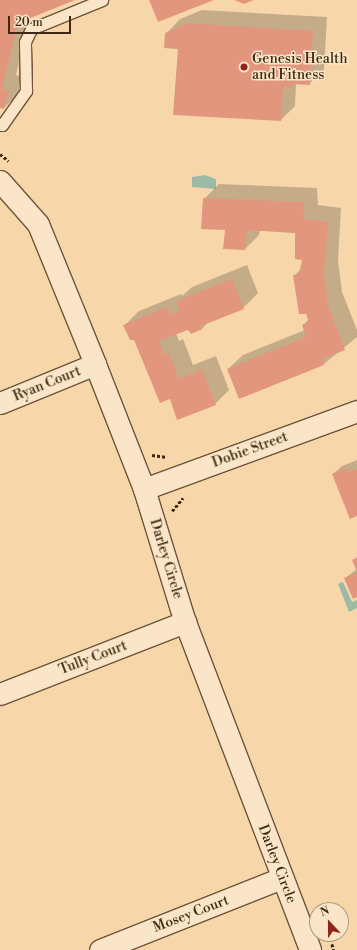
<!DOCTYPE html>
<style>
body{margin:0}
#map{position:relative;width:357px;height:950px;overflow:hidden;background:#f7d7aa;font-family:"Libre Bodoni",serif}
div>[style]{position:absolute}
.water>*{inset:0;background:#9ebaa5}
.shadow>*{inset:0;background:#0003}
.building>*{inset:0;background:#e2967d}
.path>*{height:2.5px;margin-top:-1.25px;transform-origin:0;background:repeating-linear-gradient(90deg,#3e2a13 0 3px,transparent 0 5px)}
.roads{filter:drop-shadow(1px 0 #6c5539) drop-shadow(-1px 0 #6c5539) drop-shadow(0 1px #6c5539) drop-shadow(0 -1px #6c5539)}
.service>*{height:11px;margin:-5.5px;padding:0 5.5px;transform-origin:5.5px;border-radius:5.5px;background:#fae5c8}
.minor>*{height:21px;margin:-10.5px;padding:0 10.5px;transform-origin:10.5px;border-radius:10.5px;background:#fae5c8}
.dots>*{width:11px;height:11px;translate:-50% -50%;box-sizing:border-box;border:2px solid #fae5c8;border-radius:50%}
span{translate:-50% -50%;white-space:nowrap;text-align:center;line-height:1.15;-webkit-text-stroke:3px #fae5c8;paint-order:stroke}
.poi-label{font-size:14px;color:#3e2a13}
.left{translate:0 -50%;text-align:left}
.street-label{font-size:14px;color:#3e2a13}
.north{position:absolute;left:309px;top:902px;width:40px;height:40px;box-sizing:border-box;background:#fae5c8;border:1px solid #af9a80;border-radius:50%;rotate:338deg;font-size:11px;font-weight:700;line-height:16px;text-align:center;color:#3e2a13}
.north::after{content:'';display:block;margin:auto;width:14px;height:18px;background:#8f2418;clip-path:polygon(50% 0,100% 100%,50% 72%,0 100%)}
.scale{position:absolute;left:8px;top:16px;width:63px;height:18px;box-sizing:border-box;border:2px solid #3e2a13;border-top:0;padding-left:5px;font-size:12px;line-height:14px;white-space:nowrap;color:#3e2a13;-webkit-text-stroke:3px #fae5c8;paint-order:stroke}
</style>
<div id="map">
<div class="water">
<i style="clip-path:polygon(205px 175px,216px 179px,216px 189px,192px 187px,192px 177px)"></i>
<i style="clip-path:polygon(343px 582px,352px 602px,357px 600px,357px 608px,349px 612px,338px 584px)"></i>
</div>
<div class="shadow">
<i style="clip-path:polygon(0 0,73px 0,29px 17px,16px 75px,22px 77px,18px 94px,4px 108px,0 107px)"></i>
<i style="clip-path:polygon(202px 10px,327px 17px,324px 70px,309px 84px,296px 84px,295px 106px,281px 120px,179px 48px,166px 34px,180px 19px)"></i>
<i style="clip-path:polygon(219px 184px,317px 188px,318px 205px,341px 208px,338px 260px,342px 292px,357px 330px,357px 337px,324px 364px,239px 398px,228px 369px,243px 355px,305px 330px,303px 325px,309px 319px,294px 276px,301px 269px,303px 259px,296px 233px,260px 230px,259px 235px,245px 249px,226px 229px,204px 199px)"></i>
<i style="clip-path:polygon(247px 265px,258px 293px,243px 308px,209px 321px,202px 329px,192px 333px,188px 329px,176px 333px,179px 341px,183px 339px,193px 365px,216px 356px,229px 390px,215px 404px,170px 398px,125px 325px,139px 311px,181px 294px,182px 296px,192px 287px)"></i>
<i style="clip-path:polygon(357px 460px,357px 515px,333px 474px,342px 466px)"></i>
<i style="clip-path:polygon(357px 557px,357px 596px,345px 578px,357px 569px,353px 560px)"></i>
</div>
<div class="building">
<i style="clip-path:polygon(0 0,75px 0,18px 23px,2px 89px,9px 91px,4px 109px,0 108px)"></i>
<i style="clip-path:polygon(149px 0,214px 0,158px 22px)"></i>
<i style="clip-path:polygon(234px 0,254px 0,244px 4px)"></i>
<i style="clip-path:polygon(187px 23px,313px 31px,310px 85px,292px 84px,292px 88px,283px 87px,281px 121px,173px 115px,178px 49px,164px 48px,165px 33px)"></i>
<i style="clip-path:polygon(203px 198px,303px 202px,304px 219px,328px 222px,324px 275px,328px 306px,345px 350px,322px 359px,324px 365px,239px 399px,227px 369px,306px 337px,302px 325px,309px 322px,306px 314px,299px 314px,293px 275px,299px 274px,302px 260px,295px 259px,295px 233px,247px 230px,245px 250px,223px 249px,225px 230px,201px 229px)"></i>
<i style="clip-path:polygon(232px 279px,244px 309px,201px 326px,202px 329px,191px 334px,188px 330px,159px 341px,164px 354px,169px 353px,179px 379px,202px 369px,216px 405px,177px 420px,170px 399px,160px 403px,134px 340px,130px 340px,123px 325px,167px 307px,170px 315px,180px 311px,176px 301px)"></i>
<i style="clip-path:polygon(348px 468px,350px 472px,357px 469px,357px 516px,350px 519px,332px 474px)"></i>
<i style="clip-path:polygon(357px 558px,357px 572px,352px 560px)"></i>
<i style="clip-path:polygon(357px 573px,357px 597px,353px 599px,344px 578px)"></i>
</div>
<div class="path">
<i style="left:0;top:154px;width:11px;rotate:38deg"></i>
<i style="left:152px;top:455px;width:15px;rotate:8deg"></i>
<i style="left:172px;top:511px;width:17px;rotate:-50deg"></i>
<i style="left:332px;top:944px;width:6px;rotate:72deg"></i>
</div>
<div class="roads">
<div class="service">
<i style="left:0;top:124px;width:2px;rotate:27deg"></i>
<i style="left:2px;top:125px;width:42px;rotate:-54.8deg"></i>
<i style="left:26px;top:91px;width:49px;rotate:-91.2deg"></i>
<i style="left:25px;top:42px;width:14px;rotate:-65deg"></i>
<i style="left:31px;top:29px;width:77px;rotate:-22.2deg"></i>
</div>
<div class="minor">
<i style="left:0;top:181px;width:57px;rotate:48.5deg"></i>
<i style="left:38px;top:224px;width:151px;rotate:67.8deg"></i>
<i style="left:95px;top:364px;width:134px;rotate:68.6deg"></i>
<i style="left:144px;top:489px;width:139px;rotate:72.9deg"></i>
<i style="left:185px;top:622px;width:351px;rotate:69.1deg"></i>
<i style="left:0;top:403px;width:103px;rotate:-22.3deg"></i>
<i style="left:144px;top:489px;width:227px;rotate:-20.1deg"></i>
<i style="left:0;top:694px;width:199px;rotate:-21.3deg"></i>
<i style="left:100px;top:950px;width:196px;rotate:-21.6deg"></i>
</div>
</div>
<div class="dots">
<i style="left:244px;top:67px;background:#8f2418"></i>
</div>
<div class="poi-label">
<span class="left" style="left:252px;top:67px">Genesis Health<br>and Fitness</span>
</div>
<div class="street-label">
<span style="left:47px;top:384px;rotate:-22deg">Ryan Court</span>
<span style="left:250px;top:450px;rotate:-20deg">Dobie Street</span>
<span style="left:166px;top:559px;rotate:73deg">Darley Circle</span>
<span style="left:93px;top:658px;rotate:-21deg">Tully Court</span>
<span style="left:277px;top:864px;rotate:69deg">Darley Circle</span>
<span style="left:191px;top:914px;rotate:-21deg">Mosey Court</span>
</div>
<div class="north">N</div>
<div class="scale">20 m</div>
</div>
